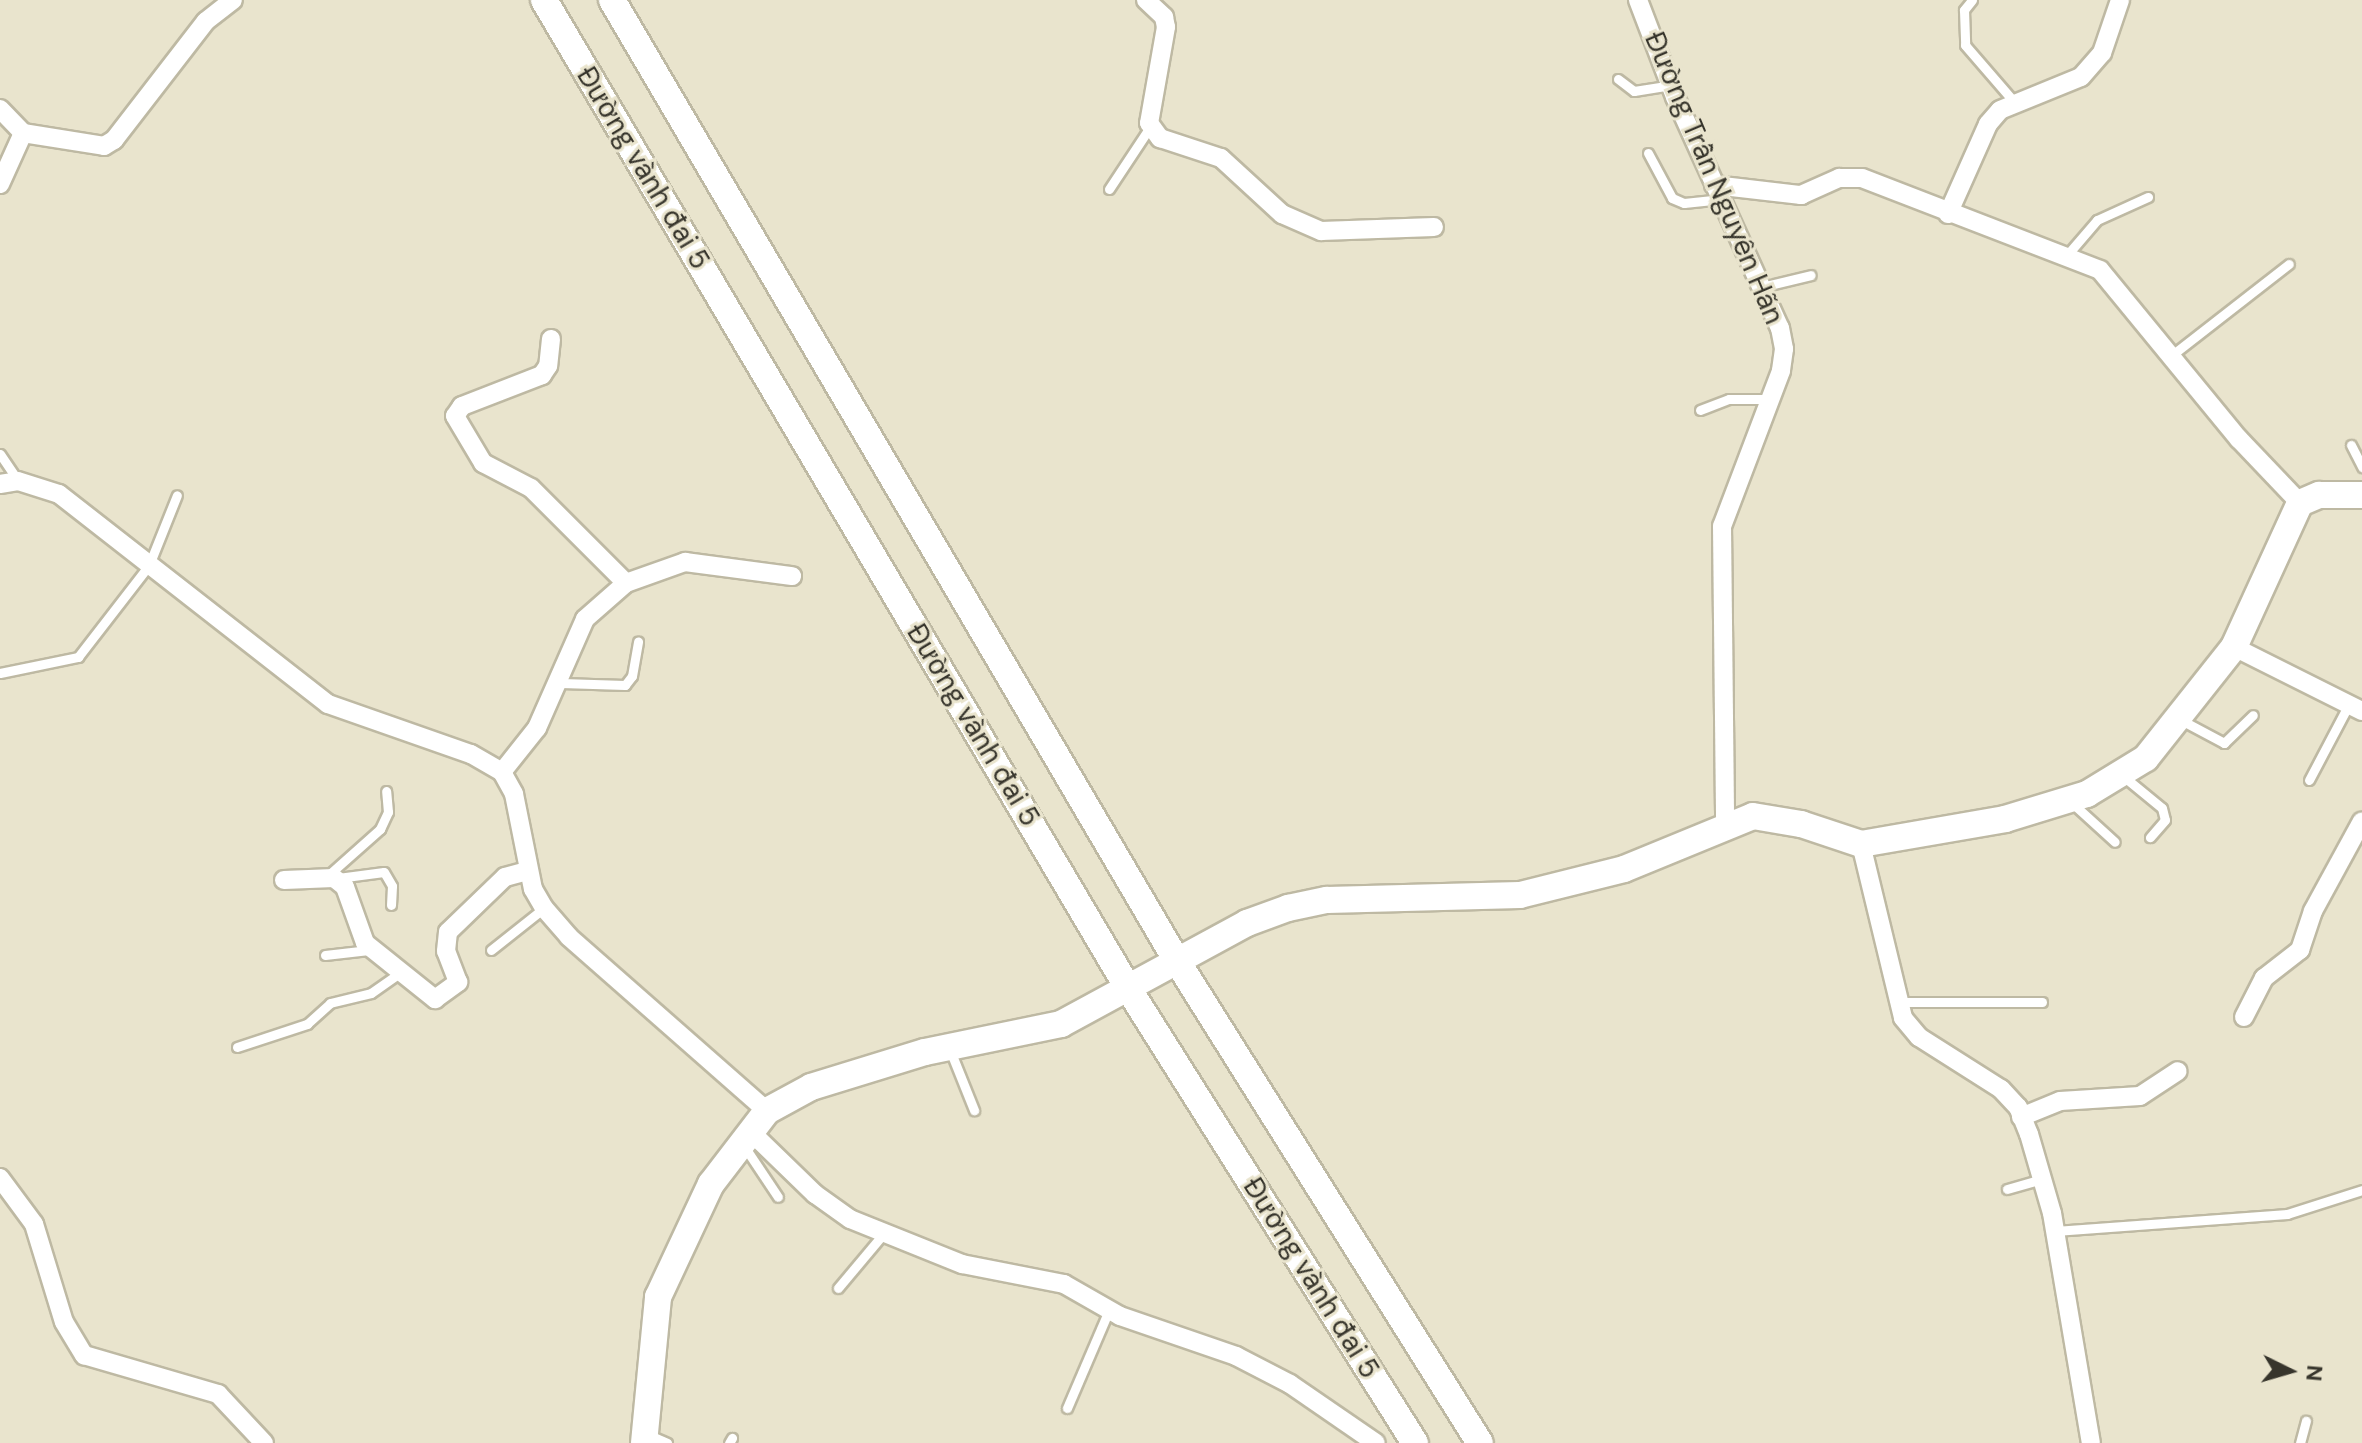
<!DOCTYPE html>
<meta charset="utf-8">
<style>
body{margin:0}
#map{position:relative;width:2362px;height:1443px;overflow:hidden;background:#e9e4cd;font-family:"DM Sans",sans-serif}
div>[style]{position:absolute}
.roads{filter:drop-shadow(2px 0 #beb9a3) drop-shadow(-2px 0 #beb9a3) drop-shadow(0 2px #beb9a3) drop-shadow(0 -2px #beb9a3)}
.lane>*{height:9px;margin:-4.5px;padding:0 4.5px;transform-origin:4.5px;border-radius:4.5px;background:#fff}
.street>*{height:18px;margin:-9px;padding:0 9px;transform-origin:9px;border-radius:9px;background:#fff}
.secondary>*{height:26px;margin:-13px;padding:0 13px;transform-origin:13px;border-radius:13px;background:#fff}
span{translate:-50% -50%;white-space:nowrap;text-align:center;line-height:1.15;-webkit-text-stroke:6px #e9e4cd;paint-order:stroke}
.street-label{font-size:28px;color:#37352c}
.north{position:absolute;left:2250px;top:1331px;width:80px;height:80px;-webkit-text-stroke:6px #e9e4cd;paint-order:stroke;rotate:95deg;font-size:22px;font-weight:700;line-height:32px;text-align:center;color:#37352c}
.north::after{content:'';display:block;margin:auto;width:28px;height:36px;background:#37352c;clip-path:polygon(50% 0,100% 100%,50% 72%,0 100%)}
</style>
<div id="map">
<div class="roads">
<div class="lane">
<i style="left:1972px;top:0;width:13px;rotate:129deg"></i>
<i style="left:1964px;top:10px;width:35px;rotate:88deg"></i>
<i style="left:1965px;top:45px;width:78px;rotate:49.2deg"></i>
<i style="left:1618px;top:79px;width:20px;rotate:37deg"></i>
<i style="left:1634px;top:91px;width:36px;rotate:-9deg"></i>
<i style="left:1648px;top:153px;width:51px;rotate:61.9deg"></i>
<i style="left:1672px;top:198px;width:13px;rotate:23deg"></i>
<i style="left:1684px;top:203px;width:36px;rotate:-6deg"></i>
<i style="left:1109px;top:189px;width:74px;rotate:-56.5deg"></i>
<i style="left:2067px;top:255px;width:46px;rotate:-49.4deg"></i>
<i style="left:2097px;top:220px;width:56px;rotate:-24.3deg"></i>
<i style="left:1761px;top:287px;width:51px;rotate:-13.5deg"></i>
<i style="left:2172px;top:355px;width:148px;rotate:-37.9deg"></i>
<i style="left:1700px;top:410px;width:31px;rotate:-21deg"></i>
<i style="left:1729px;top:399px;width:41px"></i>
<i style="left:2351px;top:445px;width:25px;rotate:63deg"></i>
<i style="left:0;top:454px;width:32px;rotate:56deg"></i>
<i style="left:0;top:673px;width:80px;rotate:-11.6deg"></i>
<i style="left:78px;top:657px;width:116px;rotate:-52.3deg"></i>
<i style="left:149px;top:565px;width:75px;rotate:-68.2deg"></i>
<i style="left:561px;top:683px;width:64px;rotate:1.8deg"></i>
<i style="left:625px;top:685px;width:11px;rotate:-52deg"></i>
<i style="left:632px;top:676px;width:35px;rotate:-80deg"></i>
<i style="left:2181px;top:720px;width:49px;rotate:28.1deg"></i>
<i style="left:2224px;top:743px;width:40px;rotate:-44deg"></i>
<i style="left:2123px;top:776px;width:50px;rotate:39.4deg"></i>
<i style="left:2162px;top:808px;width:12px;rotate:76deg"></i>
<i style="left:2165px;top:820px;width:23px;rotate:131deg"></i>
<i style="left:2309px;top:780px;width:86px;rotate:-62.2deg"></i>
<i style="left:2071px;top:802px;width:59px;rotate:42.3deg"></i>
<i style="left:325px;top:878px;width:74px;rotate:-41.7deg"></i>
<i style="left:380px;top:829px;width:19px;rotate:-65deg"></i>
<i style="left:388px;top:812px;width:21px;rotate:-95deg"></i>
<i style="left:338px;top:878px;width:46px;rotate:-7.4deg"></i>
<i style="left:384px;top:872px;width:16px;rotate:60deg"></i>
<i style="left:392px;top:886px;width:19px;rotate:93deg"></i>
<i style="left:491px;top:950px;width:68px;rotate:-38.4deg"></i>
<i style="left:325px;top:955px;width:44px;rotate:-6.5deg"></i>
<i style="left:1897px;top:1002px;width:145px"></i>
<i style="left:237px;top:1047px;width:74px;rotate:-18.2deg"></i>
<i style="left:307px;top:1024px;width:31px;rotate:-42deg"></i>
<i style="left:330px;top:1003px;width:42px;rotate:-13.7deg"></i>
<i style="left:371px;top:993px;width:39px;rotate:-35deg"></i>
<i style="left:950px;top:1050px;width:65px;rotate:68.2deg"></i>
<i style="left:744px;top:1146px;width:61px;rotate:56.3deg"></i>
<i style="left:2007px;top:1189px;width:36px;rotate:-16deg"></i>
<i style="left:2055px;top:1231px;width:233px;rotate:-4.2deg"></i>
<i style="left:2287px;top:1214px;width:79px;rotate:-17.7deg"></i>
<i style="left:838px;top:1288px;width:72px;rotate:-50.1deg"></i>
<i style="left:1067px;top:1408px;width:107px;rotate:-66.8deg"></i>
<i style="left:647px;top:1434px;width:22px;rotate:24deg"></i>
<i style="left:729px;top:1443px;width:6px;rotate:-59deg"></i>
<i style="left:2300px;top:1443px;width:23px;rotate:-75deg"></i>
</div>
<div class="street">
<i style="left:1146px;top:0;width:25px;rotate:43deg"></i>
<i style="left:1164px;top:17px;width:10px;rotate:79deg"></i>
<i style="left:1166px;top:27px;width:97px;rotate:100deg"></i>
<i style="left:1149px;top:123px;width:19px;rotate:54deg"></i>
<i style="left:1160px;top:138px;width:64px;rotate:18.2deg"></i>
<i style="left:1221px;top:158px;width:83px;rotate:42.6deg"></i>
<i style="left:1282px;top:214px;width:43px;rotate:23.6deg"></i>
<i style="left:1321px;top:231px;width:113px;rotate:-2deg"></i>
<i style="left:1638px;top:0;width:104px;rotate:69.1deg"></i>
<i style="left:1675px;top:97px;width:254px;rotate:65.6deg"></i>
<i style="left:1780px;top:328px;width:21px;rotate:79deg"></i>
<i style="left:1784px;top:349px;width:22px;rotate:98deg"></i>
<i style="left:1781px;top:371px;width:166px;rotate:110.8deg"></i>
<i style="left:1722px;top:526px;width:299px;rotate:89.4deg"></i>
<i style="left:0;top:109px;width:33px;rotate:46deg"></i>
<i style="left:23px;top:133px;width:82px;rotate:9.1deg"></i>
<i style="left:104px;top:146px;width:12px;rotate:-31deg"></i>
<i style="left:114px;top:140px;width:150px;rotate:-52.3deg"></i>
<i style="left:206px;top:21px;width:34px;rotate:-38deg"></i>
<i style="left:0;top:184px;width:56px;rotate:-65.7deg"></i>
<i style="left:1714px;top:185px;width:88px;rotate:6.6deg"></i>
<i style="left:1801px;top:195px;width:42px;rotate:-24.1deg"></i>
<i style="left:1839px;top:178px;width:23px"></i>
<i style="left:1862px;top:178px;width:255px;rotate:21.1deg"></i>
<i style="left:2100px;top:270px;width:219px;rotate:50.6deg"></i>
<i style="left:2239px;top:439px;width:88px;rotate:46.4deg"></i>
<i style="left:1948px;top:214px;width:98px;rotate:-66deg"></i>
<i style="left:1988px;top:124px;width:18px;rotate:-49deg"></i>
<i style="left:2000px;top:110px;width:87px;rotate:-22.2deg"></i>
<i style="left:2081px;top:77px;width:32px;rotate:-49deg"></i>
<i style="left:2102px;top:53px;width:56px;rotate:-71.2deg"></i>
<i style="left:551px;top:339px;width:27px;rotate:96deg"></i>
<i style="left:548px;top:366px;width:11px;rotate:124deg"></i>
<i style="left:542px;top:375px;width:86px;rotate:158.8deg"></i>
<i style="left:462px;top:406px;width:12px;rotate:125deg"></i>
<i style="left:455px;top:416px;width:55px;rotate:59.2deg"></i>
<i style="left:483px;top:463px;width:54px;rotate:27.5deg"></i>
<i style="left:531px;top:488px;width:134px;rotate:45deg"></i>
<i style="left:0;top:484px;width:18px;rotate:-9deg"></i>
<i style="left:18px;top:481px;width:43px;rotate:17.6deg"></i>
<i style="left:59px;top:494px;width:341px;rotate:38deg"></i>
<i style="left:328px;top:704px;width:151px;rotate:19.3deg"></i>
<i style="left:471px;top:754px;width:36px;rotate:30deg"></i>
<i style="left:502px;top:772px;width:25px;rotate:61deg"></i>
<i style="left:514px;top:794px;width:97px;rotate:78.7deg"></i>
<i style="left:533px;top:889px;width:22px;rotate:60deg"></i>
<i style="left:544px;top:908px;width:38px;rotate:49deg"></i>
<i style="left:569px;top:937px;width:264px;rotate:41.3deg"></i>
<i style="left:2234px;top:647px;width:143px;rotate:26.6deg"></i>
<i style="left:502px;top:772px;width:56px;rotate:-51.5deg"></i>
<i style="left:537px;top:728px;width:119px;rotate:-66.2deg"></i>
<i style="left:585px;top:619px;width:55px;rotate:-41.3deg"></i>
<i style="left:626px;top:583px;width:63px;rotate:-19.6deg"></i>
<i style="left:685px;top:562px;width:108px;rotate:7.5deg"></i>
<i style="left:1861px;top:844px;width:179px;rotate:76.4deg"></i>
<i style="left:1903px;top:1018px;width:25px;rotate:50deg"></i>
<i style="left:1919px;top:1037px;width:97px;rotate:32.4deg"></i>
<i style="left:2001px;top:1089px;width:25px;rotate:47deg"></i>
<i style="left:2018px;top:1107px;width:29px;rotate:68deg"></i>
<i style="left:2029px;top:1134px;width:82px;rotate:73.8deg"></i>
<i style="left:2052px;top:1213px;width:233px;rotate:80.4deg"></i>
<i style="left:284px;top:880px;width:50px;rotate:-2.3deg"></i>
<i style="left:334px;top:878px;width:14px;rotate:39deg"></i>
<i style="left:345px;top:887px;width:59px;rotate:70.3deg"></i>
<i style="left:365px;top:943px;width:90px;rotate:38.7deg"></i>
<i style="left:435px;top:999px;width:29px;rotate:-36deg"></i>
<i style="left:458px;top:982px;width:33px;rotate:-111deg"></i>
<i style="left:446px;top:951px;width:19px;rotate:-84deg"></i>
<i style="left:448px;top:932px;width:79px;rotate:-44deg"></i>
<i style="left:505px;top:877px;width:24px;rotate:-15deg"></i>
<i style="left:2244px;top:1017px;width:44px;rotate:-62.9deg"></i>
<i style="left:2264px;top:978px;width:46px;rotate:-37.9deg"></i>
<i style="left:2300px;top:950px;width:41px;rotate:-71.6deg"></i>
<i style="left:2313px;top:911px;width:102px;rotate:-61.4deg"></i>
<i style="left:2021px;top:1117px;width:42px;rotate:-22.3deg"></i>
<i style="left:2060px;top:1101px;width:80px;rotate:-3.6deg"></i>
<i style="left:2140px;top:1096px;width:45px;rotate:-33.3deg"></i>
<i style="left:751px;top:1132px;width:89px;rotate:44.1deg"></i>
<i style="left:815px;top:1194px;width:43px;rotate:35.5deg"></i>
<i style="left:850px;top:1219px;width:121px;rotate:21.9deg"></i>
<i style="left:962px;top:1264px;width:104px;rotate:11.1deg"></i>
<i style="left:1064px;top:1284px;width:64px;rotate:29.7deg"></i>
<i style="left:1120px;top:1316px;width:123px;rotate:19deg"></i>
<i style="left:1236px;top:1356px;width:61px;rotate:27.4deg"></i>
<i style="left:1290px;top:1384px;width:104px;rotate:34.5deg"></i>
<i style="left:0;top:1178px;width:57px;rotate:53.5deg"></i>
<i style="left:34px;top:1224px;width:102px;rotate:73deg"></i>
<i style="left:64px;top:1322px;width:39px;rotate:59deg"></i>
<i style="left:84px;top:1355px;width:140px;rotate:16.2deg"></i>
<i style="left:218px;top:1394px;width:67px;rotate:46.8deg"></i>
</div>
<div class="secondary">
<i style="left:544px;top:0;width:1148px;rotate:59.41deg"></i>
<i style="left:1128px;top:988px;width:538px;rotate:57.76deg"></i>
<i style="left:612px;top:0;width:1115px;rotate:59.55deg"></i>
<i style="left:1177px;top:961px;width:569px;rotate:57.85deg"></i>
<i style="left:644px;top:1443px;width:147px;rotate:-84.5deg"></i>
<i style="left:658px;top:1297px;width:125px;rotate:-64.9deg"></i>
<i style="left:711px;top:1184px;width:92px;rotate:-52.5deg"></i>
<i style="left:767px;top:1111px;width:50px;rotate:-28.6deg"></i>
<i style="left:811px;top:1087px;width:119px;rotate:-17.1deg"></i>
<i style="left:925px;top:1052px;width:139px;rotate:-11.6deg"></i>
<i style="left:1061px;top:1024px;width:212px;rotate:-28.5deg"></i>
<i style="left:1247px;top:923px;width:44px;rotate:-20.1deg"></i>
<i style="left:1288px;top:908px;width:40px;rotate:-12deg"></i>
<i style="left:1327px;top:900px;width:193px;rotate:-1.5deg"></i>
<i style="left:1520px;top:895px;width:107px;rotate:-14deg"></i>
<i style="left:1624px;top:869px;width:139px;rotate:-22.3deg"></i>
<i style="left:1753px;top:816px;width:49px;rotate:9.5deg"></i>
<i style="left:1801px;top:824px;width:63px;rotate:18.4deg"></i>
<i style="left:1861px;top:844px;width:146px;rotate:-9.8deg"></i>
<i style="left:2005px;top:819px;width:86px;rotate:-17deg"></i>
<i style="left:2087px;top:794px;width:69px;rotate:-31.4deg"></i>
<i style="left:2146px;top:758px;width:142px;rotate:-51.6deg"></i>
<i style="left:2234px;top:647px;width:158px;rotate:-65.4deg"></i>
<i style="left:2300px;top:503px;width:21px;rotate:-23deg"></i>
<i style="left:2319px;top:495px;width:43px"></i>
</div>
</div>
<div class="street-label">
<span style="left:643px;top:168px;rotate:59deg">Đường vành đai 5</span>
<span style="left:1714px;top:178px;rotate:67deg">Đường Trần Nguyên Hãn</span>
<span style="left:973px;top:725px;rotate:59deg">Đường vành đai 5</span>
<span style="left:1311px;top:1278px;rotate:58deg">Đường vành đai 5</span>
</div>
<div class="north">N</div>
</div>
